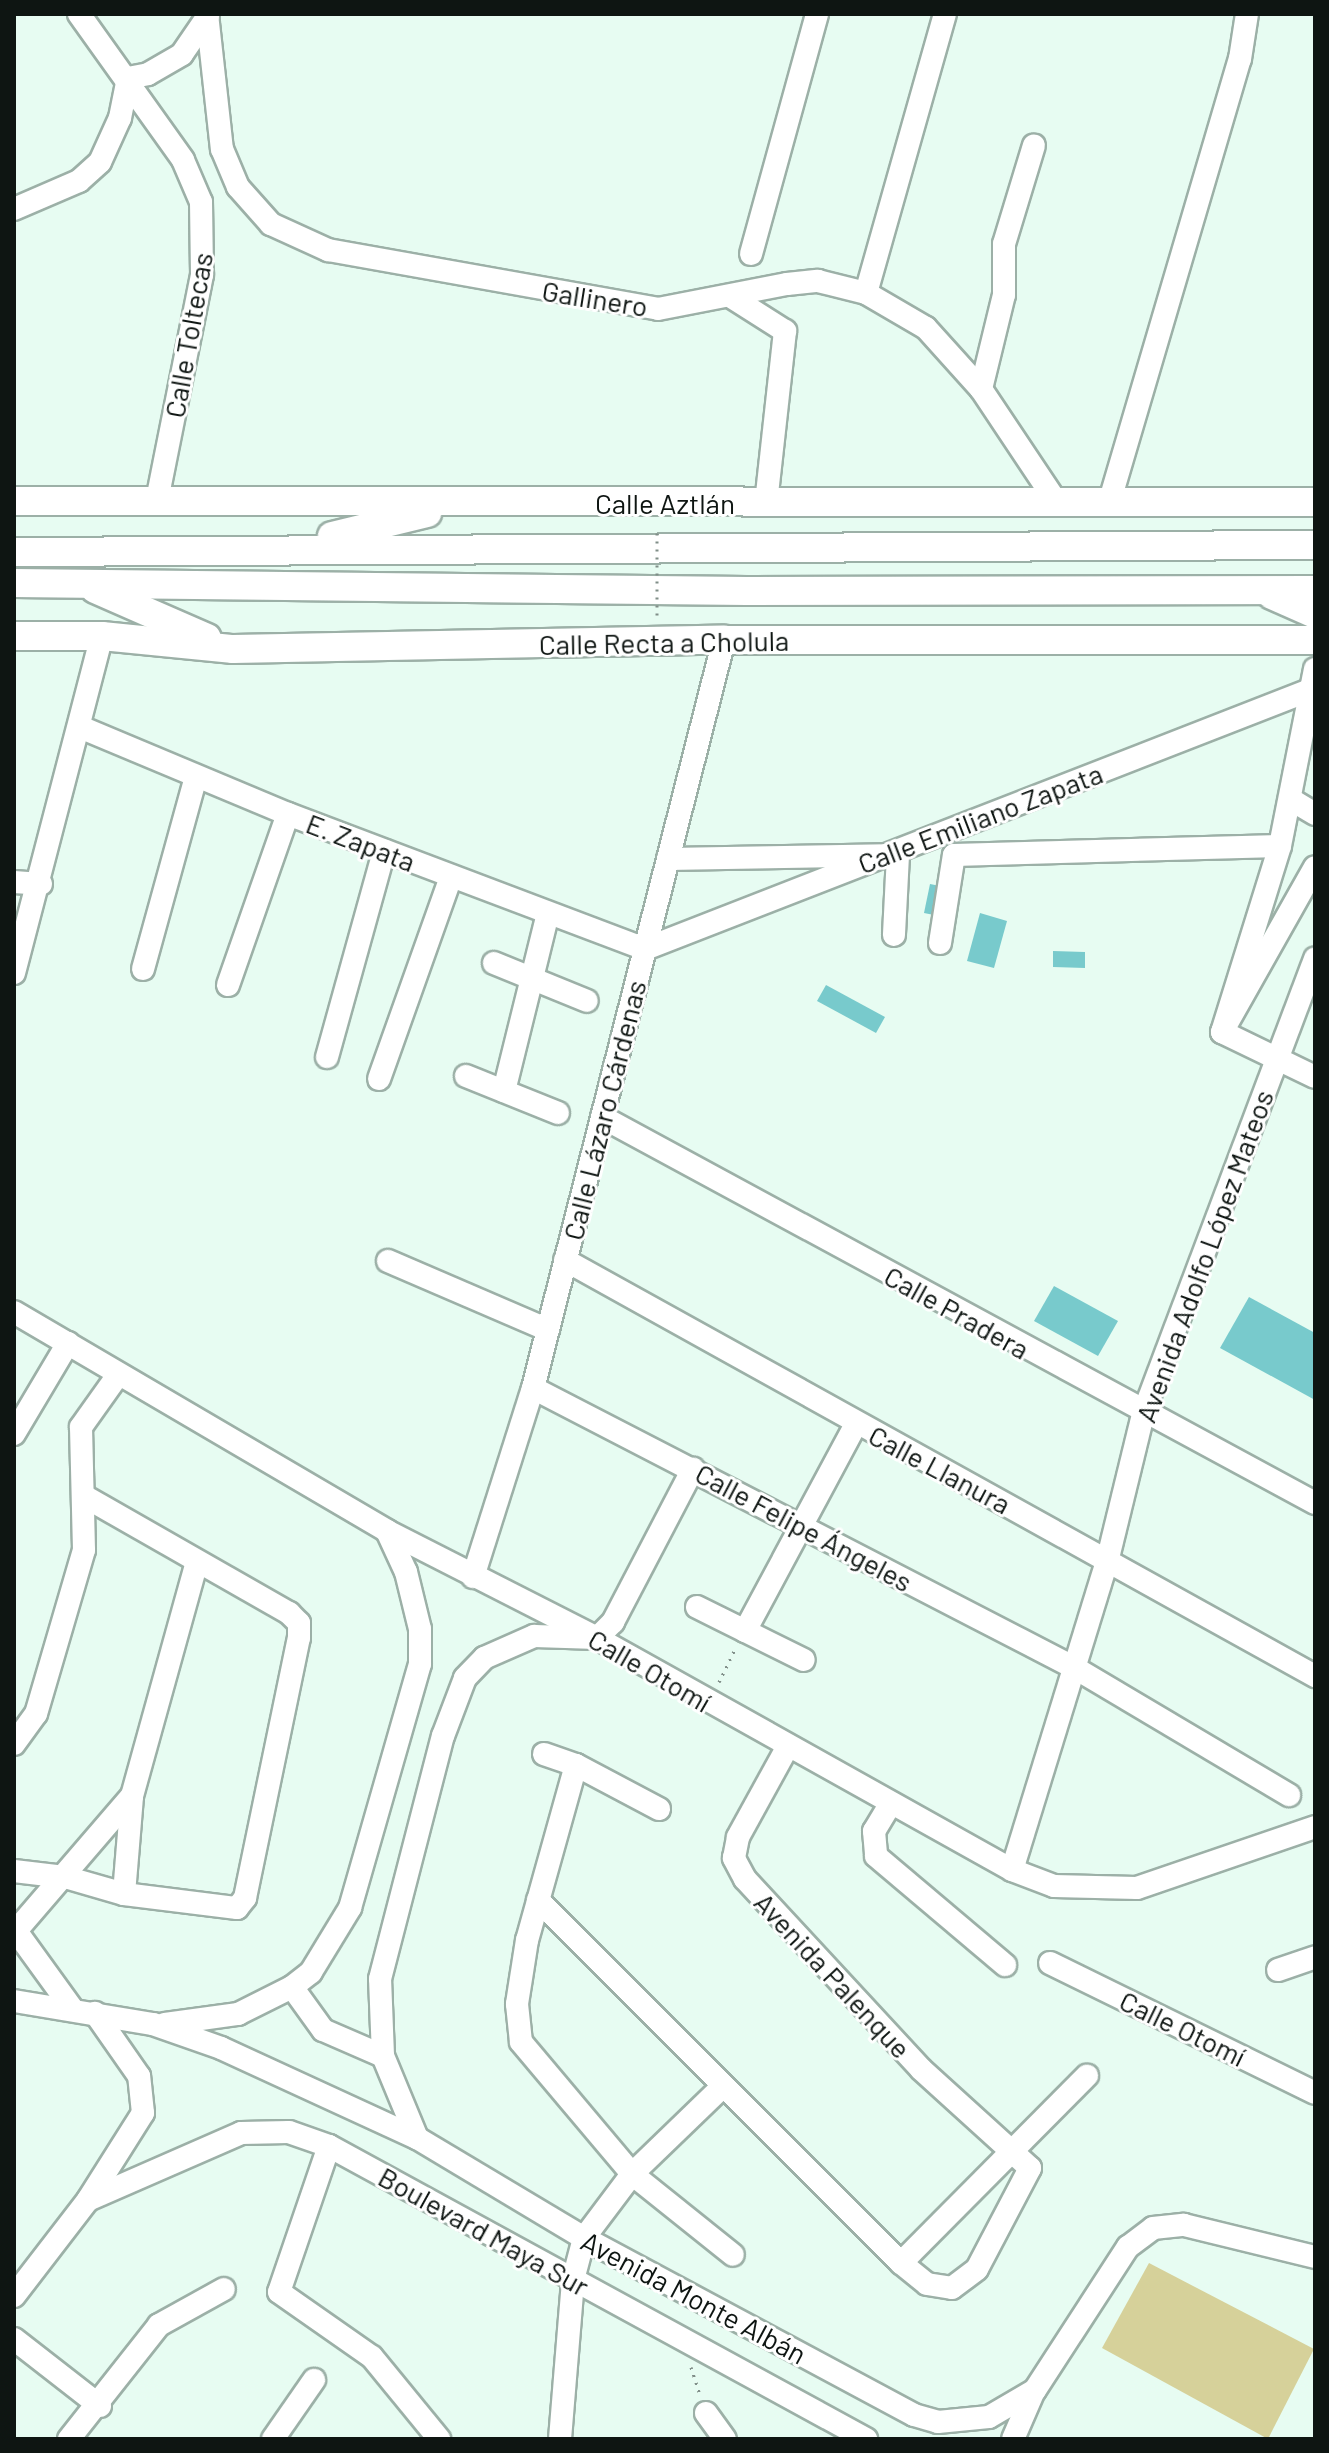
<!DOCTYPE html>
<meta charset="utf-8">
<style>
body{margin:0}
#map{position:relative;width:1329px;height:2453px;overflow:hidden;background:#e7fcf2;font-family:Barlow,sans-serif}
div>[style]{position:absolute}
.green>*{inset:0;background:#d6d19a}
.building>*{inset:0;background:#78cacc}
.path>*{height:3px;margin-top:-1.5px;transform-origin:0;background:repeating-linear-gradient(90deg,#808e88 0 2px,transparent 0 8px)}
.roads{filter:drop-shadow(2px 0 #9cb0a7) drop-shadow(-2px 0 #9cb0a7) drop-shadow(0 2px #9cb0a7) drop-shadow(0 -2px #9cb0a7)}
.minor>*{height:22px;margin:-11px;padding:0 11px;transform-origin:11px;border-radius:11px;background:#fff}
.major>*{height:28px;margin:-14px;padding:0 14px;transform-origin:14px;border-radius:14px;background:#fff}
.path-bridge>*{height:3px;margin-top:-1.5px;transform-origin:0;background:repeating-linear-gradient(90deg,#808e88 0 2px,transparent 0 8px)}
span{translate:-50% -50%;white-space:nowrap;text-align:center;line-height:1.15;-webkit-text-stroke:6px #fff;paint-order:stroke}
.street-label{font-size:28px;color:#0e1512}
.frame{position:absolute;inset:0;border:16px solid #0e1512;pointer-events:none}
</style>
<div id="map">
<div class="green">
<i style="clip-path:polygon(1149px 2263px,1314px 2349px,1268px 2439px,1102px 2348px)"></i>
</div>
<div class="building">
<i style="clip-path:polygon(930px 884px,945px 887px,939px 916px,924px 913px)"></i>
<i style="clip-path:polygon(980px 913px,1007px 921px,994px 968px,967px 961px)"></i>
<i style="clip-path:polygon(1053px 951px,1085px 952px,1085px 968px,1053px 967px)"></i>
<i style="clip-path:polygon(826px 985px,885px 1017px,876px 1033px,817px 1001px)"></i>
<i style="clip-path:polygon(1054px 1286px,1118px 1321px,1098px 1356px,1034px 1321px)"></i>
<i style="clip-path:polygon(1249px 1297px,1315px 1333px,1315px 1400px,1220px 1348px)"></i>
</div>
<div class="path">
<i style="left:719px;top:1682px;width:37px;rotate:-64deg"></i>
<i style="left:691px;top:2367px;width:28px;rotate:72deg"></i>
</div>
<div class="roads">
<div class="minor">
<i style="left:79px;top:14px;width:179px;rotate:54.5deg"></i>
<i style="left:183px;top:160px;width:46px;rotate:66.8deg"></i>
<i style="left:201px;top:202px;width:73px;rotate:89.2deg"></i>
<i style="left:202px;top:275px;width:229px;rotate:101.3deg"></i>
<i style="left:207px;top:14px;width:136px;rotate:83.7deg"></i>
<i style="left:222px;top:149px;width:41px;rotate:67.2deg"></i>
<i style="left:238px;top:187px;width:50px;rotate:48.3deg"></i>
<i style="left:271px;top:224px;width:63px;rotate:24.5deg"></i>
<i style="left:328px;top:250px;width:335px;rotate:10.1deg"></i>
<i style="left:658px;top:309px;width:131px;rotate:-11deg"></i>
<i style="left:787px;top:284px;width:31px;rotate:-6deg"></i>
<i style="left:818px;top:281px;width:49px;rotate:14deg"></i>
<i style="left:866px;top:293px;width:69px;rotate:30.3deg"></i>
<i style="left:926px;top:328px;width:82px;rotate:48deg"></i>
<i style="left:981px;top:389px;width:133px;rotate:56.3deg"></i>
<i style="left:128px;top:78px;width:20px;rotate:-11deg"></i>
<i style="left:148px;top:74px;width:39px;rotate:-30deg"></i>
<i style="left:182px;top:54px;width:46px;rotate:-55.6deg"></i>
<i style="left:14px;top:209px;width:71px;rotate:-23.3deg"></i>
<i style="left:79px;top:181px;width:28px;rotate:-42deg"></i>
<i style="left:100px;top:162px;width:48px;rotate:-65.6deg"></i>
<i style="left:120px;top:118px;width:41px;rotate:-78.7deg"></i>
<i style="left:751px;top:254px;width:249px;rotate:-74.6deg"></i>
<i style="left:866px;top:293px;width:290px;rotate:-74.2deg"></i>
<i style="left:733px;top:298px;width:62px;rotate:32.4deg"></i>
<i style="left:785px;top:331px;width:173px;rotate:96.3deg"></i>
<i style="left:981px;top:389px;width:97px;rotate:-76.3deg"></i>
<i style="left:1004px;top:295px;width:51px;rotate:-90deg"></i>
<i style="left:1004px;top:244px;width:103px;rotate:-73.1deg"></i>
<i style="left:1110px;top:500px;width:460px;rotate:-73.6deg"></i>
<i style="left:1240px;top:59px;width:46px;rotate:-81.2deg"></i>
<i style="left:1315px;top:669px;width:180px;rotate:101.2deg"></i>
<i style="left:1280px;top:846px;width:195px;rotate:107.3deg"></i>
<i style="left:1222px;top:1032px;width:189px;rotate:-60.6deg"></i>
<i style="left:80px;top:727px;width:225px;rotate:22.7deg"></i>
<i style="left:288px;top:814px;width:382px;rotate:20.7deg"></i>
<i style="left:645px;top:949px;width:719px;rotate:-21.28deg"></i>
<i style="left:1290px;top:799px;width:29px;rotate:31deg"></i>
<i style="left:668px;top:859px;width:230px;rotate:-1deg"></i>
<i style="left:898px;top:855px;width:80px;rotate:92.9deg"></i>
<i style="left:14px;top:882px;width:27px;rotate:4deg"></i>
<i style="left:940px;top:943px;width:89px;rotate:-81deg"></i>
<i style="left:954px;top:855px;width:326px;rotate:-1.6deg"></i>
<i style="left:494px;top:963px;width:100px;rotate:22.2deg"></i>
<i style="left:143px;top:969px;width:199px;rotate:-74.6deg"></i>
<i style="left:14px;top:973px;width:348px;rotate:-75.4deg"></i>
<i style="left:228px;top:985px;width:181px;rotate:-70.7deg"></i>
<i style="left:1222px;top:1032px;width:103px;rotate:25.8deg"></i>
<i style="left:327px;top:1057px;width:214px;rotate:-74.5deg"></i>
<i style="left:466px;top:1076px;width:99px;rotate:21.9deg"></i>
<i style="left:379px;top:1079px;width:214px;rotate:-70.4deg"></i>
<i style="left:504px;top:1091px;width:183px;rotate:-76.1deg"></i>
<i style="left:602px;top:1117px;width:811px;rotate:28.43deg"></i>
<i style="left:565px;top:1260px;width:858px;rotate:29.02deg"></i>
<i style="left:388px;top:1261px;width:174px;rotate:23.3deg"></i>
<i style="left:14px;top:1312px;width:433px;rotate:30.4deg"></i>
<i style="left:387px;top:1531px;width:236px;rotate:27deg"></i>
<i style="left:597px;top:1638px;width:475px;rotate:29.2deg"></i>
<i style="left:1012px;top:1870px;width:45px;rotate:20.9deg"></i>
<i style="left:1054px;top:1886px;width:83px;rotate:1.4deg"></i>
<i style="left:1137px;top:1888px;width:188px;rotate:-18.9deg"></i>
<i style="left:533px;top:1388px;width:610px;rotate:27.32deg"></i>
<i style="left:1075px;top:1668px;width:249px;rotate:30.7deg"></i>
<i style="left:14px;top:1434px;width:106px;rotate:-59.3deg"></i>
<i style="left:473px;top:1577px;width:198px;rotate:-72.4deg"></i>
<i style="left:533px;top:1388px;width:772px;rotate:-75.68deg"></i>
<i style="left:697px;top:1607px;width:119px;rotate:26.4deg"></i>
<i style="left:745px;top:1631px;width:235px;rotate:-61.8deg"></i>
<i style="left:14px;top:1744px;width:37px;rotate:-54deg"></i>
<i style="left:36px;top:1714px;width:171px;rotate:-73.7deg"></i>
<i style="left:84px;top:1550px;width:123px;rotate:-91.4deg"></i>
<i style="left:81px;top:1427px;width:64px;rotate:-54.6deg"></i>
<i style="left:544px;top:1754px;width:34px;rotate:19deg"></i>
<i style="left:576px;top:1765px;width:94px;rotate:27.9deg"></i>
<i style="left:576px;top:1765px;width:182px;rotate:105.6deg"></i>
<i style="left:527px;top:1940px;width:65px;rotate:98.9deg"></i>
<i style="left:517px;top:2004px;width:38px;rotate:84deg"></i>
<i style="left:521px;top:2042px;width:172px;rotate:49.9deg"></i>
<i style="left:632px;top:2174px;width:129px;rotate:38.7deg"></i>
<i style="left:891px;top:1803px;width:33px;rotate:121deg"></i>
<i style="left:874px;top:1831px;width:25px;rotate:85deg"></i>
<i style="left:876px;top:1856px;width:169px;rotate:40.2deg"></i>
<i style="left:1012px;top:1870px;width:326px;rotate:-72.9deg"></i>
<i style="left:1108px;top:1558px;width:148px;rotate:-76.3deg"></i>
<i style="left:1143px;top:1414px;width:487px;rotate:-69.3deg"></i>
<i style="left:14px;top:1871px;width:51px;rotate:6.7deg"></i>
<i style="left:65px;top:1877px;width:61px;rotate:16.1deg"></i>
<i style="left:124px;top:1894px;width:114px;rotate:7.1deg"></i>
<i style="left:237px;top:1908px;width:13px;rotate:-51deg"></i>
<i style="left:245px;top:1898px;width:266px;rotate:-78.3deg"></i>
<i style="left:299px;top:1638px;width:15px;rotate:-90deg"></i>
<i style="left:299px;top:1623px;width:14px;rotate:-135deg"></i>
<i style="left:289px;top:1613px;width:236px;rotate:-150.3deg"></i>
<i style="left:124px;top:1894px;width:98px;rotate:-85.3deg"></i>
<i style="left:538px;top:1900px;width:513px;rotate:45deg"></i>
<i style="left:901px;top:2263px;width:33px;rotate:39deg"></i>
<i style="left:927px;top:2284px;width:25px;rotate:9deg"></i>
<i style="left:952px;top:2288px;width:31px;rotate:-37deg"></i>
<i style="left:977px;top:2269px;width:114px;rotate:-62.3deg"></i>
<i style="left:1030px;top:2168px;width:147px;rotate:-137.8deg"></i>
<i style="left:921px;top:2069px;width:259px;rotate:-132.8deg"></i>
<i style="left:745px;top:1879px;width:24px;rotate:-118deg"></i>
<i style="left:734px;top:1858px;width:21px;rotate:-79deg"></i>
<i style="left:738px;top:1837px;width:102px;rotate:-61.2deg"></i>
<i style="left:16px;top:1931px;width:94px;rotate:54.1deg"></i>
<i style="left:14px;top:1933px;width:181px;rotate:-49.3deg"></i>
<i style="left:132px;top:1796px;width:243px;rotate:-74.5deg"></i>
<i style="left:1050px;top:1963px;width:295px;rotate:26.1deg"></i>
<i style="left:1278px;top:1970px;width:39px;rotate:-19deg"></i>
<i style="left:292px;top:1987px;width:53px;rotate:54.2deg"></i>
<i style="left:323px;top:2030px;width:65px;rotate:23.4deg"></i>
<i style="left:14px;top:2001px;width:141px;rotate:9.4deg"></i>
<i style="left:153px;top:2024px;width:72px;rotate:19.4deg"></i>
<i style="left:221px;top:2048px;width:216px;rotate:24.7deg"></i>
<i style="left:417px;top:2138px;width:195px;rotate:30.9deg"></i>
<i style="left:584px;top:2238px;width:374px;rotate:28.2deg"></i>
<i style="left:914px;top:2415px;width:25px;rotate:16deg"></i>
<i style="left:938px;top:2422px;width:51px;rotate:-5.6deg"></i>
<i style="left:989px;top:2417px;width:53px;rotate:-30.4deg"></i>
<i style="left:1035px;top:2390px;width:171px;rotate:-57deg"></i>
<i style="left:1128px;top:2247px;width:31px;rotate:-37deg"></i>
<i style="left:1153px;top:2228px;width:31px;rotate:-6deg"></i>
<i style="left:1184px;top:2225px;width:135px;rotate:13.7deg"></i>
<i style="left:165px;top:2024px;width:74px;rotate:-7.8deg"></i>
<i style="left:238px;top:2014px;width:60px;rotate:-26.6deg"></i>
<i style="left:292px;top:1987px;width:24px;rotate:-38deg"></i>
<i style="left:311px;top:1972px;width:75px;rotate:-58.6deg"></i>
<i style="left:350px;top:1908px;width:254px;rotate:-74deg"></i>
<i style="left:420px;top:1664px;width:35px;rotate:-90deg"></i>
<i style="left:420px;top:1629px;width:59px;rotate:-103.8deg"></i>
<i style="left:406px;top:1572px;width:45px;rotate:-114.9deg"></i>
<i style="left:417px;top:2138px;width:89px;rotate:-112.5deg"></i>
<i style="left:383px;top:2056px;width:77px;rotate:-92.2deg"></i>
<i style="left:380px;top:1979px;width:251px;rotate:-75.5deg"></i>
<i style="left:443px;top:1736px;width:62px;rotate:-69.2deg"></i>
<i style="left:465px;top:1678px;width:28px;rotate:-46deg"></i>
<i style="left:484px;top:1658px;width:55px;rotate:-23.7deg"></i>
<i style="left:534px;top:1636px;width:63px;rotate:1.8deg"></i>
<i style="left:597px;top:1638px;width:23px;rotate:-45deg"></i>
<i style="left:613px;top:1622px;width:173px;rotate:-62.4deg"></i>
<i style="left:329px;top:2146px;width:154px;rotate:108.9deg"></i>
<i style="left:279px;top:2292px;width:113px;rotate:35deg"></i>
<i style="left:372px;top:2357px;width:106px;rotate:50.7deg"></i>
<i style="left:88px;top:2200px;width:167px;rotate:-23.6deg"></i>
<i style="left:241px;top:2133px;width:48px;rotate:-1.2deg"></i>
<i style="left:289px;top:2132px;width:42px;rotate:19.3deg"></i>
<i style="left:329px;top:2146px;width:612px;rotate:28.62deg"></i>
<i style="left:901px;top:2263px;width:264px;rotate:-45.2deg"></i>
<i style="left:14px;top:2296px;width:121px;rotate:-52.4deg"></i>
<i style="left:88px;top:2200px;width:103px;rotate:-57.7deg"></i>
<i style="left:143px;top:2113px;width:37px;rotate:-96deg"></i>
<i style="left:139px;top:2076px;width:77px;rotate:-124.9deg"></i>
<i style="left:14px;top:2339px;width:109px;rotate:37.9deg"></i>
<i style="left:706px;top:2413px;width:32px;rotate:54deg"></i>
<i style="left:69px;top:2439px;width:145px;rotate:-51.7deg"></i>
<i style="left:159px;top:2325px;width:74px;rotate:-29deg"></i>
<i style="left:273px;top:2439px;width:72px;rotate:-55.2deg"></i>
<i style="left:560px;top:2439px;width:160px;rotate:-85.3deg"></i>
<i style="left:573px;top:2280px;width:43px;rotate:-75.3deg"></i>
<i style="left:584px;top:2238px;width:80px;rotate:-53.1deg"></i>
<i style="left:632px;top:2174px;width:125px;rotate:-44deg"></i>
<i style="left:1013px;top:2439px;width:50px;rotate:-66.5deg"></i>
</div>
<div class="major">
<i style="left:14px;top:501px;width:1301px;rotate:0.04deg"></i>
<i style="left:332px;top:536px;width:98px;rotate:-13.6deg"></i>
<i style="left:14px;top:552px;width:1301px;rotate:-0.31deg"></i>
<i style="left:14px;top:583px;width:733px;rotate:0.63deg"></i>
<i style="left:747px;top:591px;width:568px;rotate:-0.1deg"></i>
<i style="left:95px;top:589px;width:122px;rotate:23.6deg"></i>
<i style="left:1272px;top:595px;width:47px;rotate:23.8deg"></i>
<i style="left:14px;top:636px;width:88px"></i>
<i style="left:102px;top:636px;width:132px;rotate:5.7deg"></i>
<i style="left:233px;top:649px;width:491px;rotate:-1.1deg"></i>
<i style="left:724px;top:640px;width:591px"></i>
</div>
</div>
<div class="path-bridge">
<i style="left:657px;top:533px;width:86px;rotate:90deg"></i>
</div>
<div class="street-label">
<span style="left:595px;top:298px;rotate:9deg">Gallinero</span>
<span style="left:188px;top:335px;rotate:-80deg">Calle Toltecas</span>
<span style="left:665px;top:503px">Calle Aztlán</span>
<span style="left:664px;top:642px;rotate:-1deg">Calle Recta a Cholula</span>
<span style="left:980px;top:818px;rotate:-21deg">Calle Emiliano Zapata</span>
<span style="left:361px;top:842px;rotate:21deg">E. Zapata</span>
<span style="left:604px;top:1110px;rotate:-76deg">Calle Lázaro Cárdenas</span>
<span style="left:1204px;top:1256px;rotate:-70deg">Avenida Adolfo López Mateos</span>
<span style="left:957px;top:1312px;rotate:29deg">Calle Pradera</span>
<span style="left:940px;top:1469px;rotate:28deg">Calle Llanura</span>
<span style="left:804px;top:1527px;rotate:28deg">Calle Felipe Ángeles</span>
<span style="left:650px;top:1670px;rotate:30deg">Calle Otomí</span>
<span style="left:833px;top:1975px;rotate:47deg">Avenida Palenque</span>
<span style="left:1183px;top:2028px;rotate:26deg">Calle Otomí</span>
<span style="left:484px;top:2231px;rotate:29deg">Boulevard Maya Sur</span>
<span style="left:694px;top:2297px;rotate:28deg">Avenida Monte Albán</span>
</div>
<div class="frame"></div>
</div>
